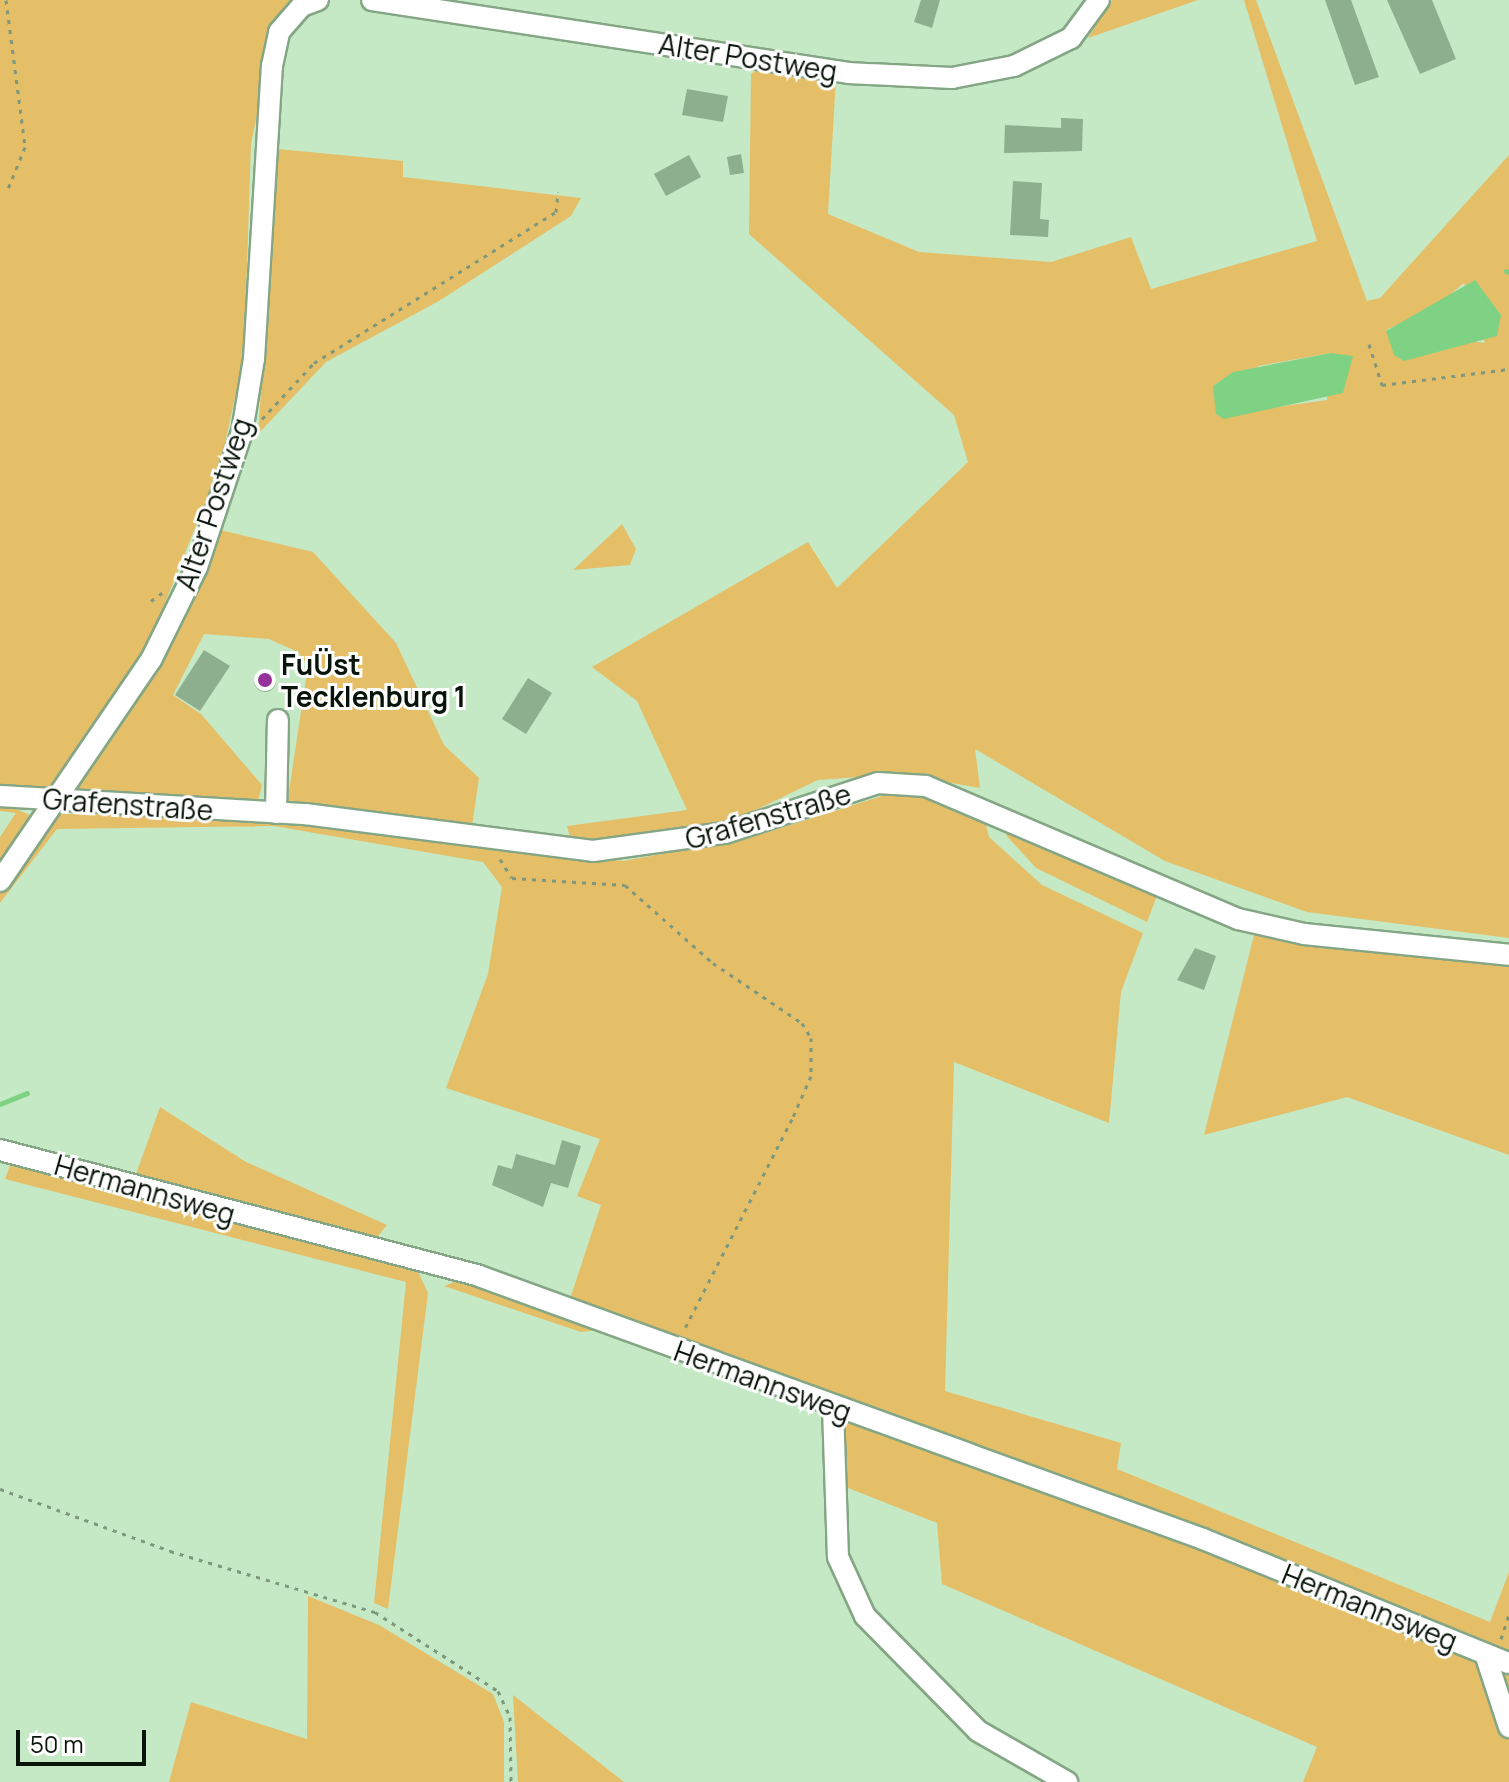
<!DOCTYPE html>
<meta charset="utf-8">
<style>
body{margin:0}
#map{position:relative;width:1509px;height:1782px;overflow:hidden;background:#c5e9c5;font-family:Manrope,sans-serif}
div>[style]{position:absolute}
.green>*{inset:0;background:#e5be68}
.water>*{inset:0;background:#7fd284}
.stream>*{height:5px;margin:-2.5px;padding:0 2.5px;transform-origin:2.5px;border-radius:2.5px;background:#7fd284}
.building>*{inset:0;background:#8daf8d}
.round{border-radius:50%}
.path>*{height:3px;margin-top:-1.5px;transform-origin:0;background:repeating-linear-gradient(90deg,#7d987d 0 4px,transparent 0 10px)}
.roads{filter:drop-shadow(2px 0 #84a685) drop-shadow(-2px 0 #84a685) drop-shadow(0 2px #84a685) drop-shadow(0 -2px #84a685)}
.minor>*{height:20px;margin:-10px;padding:0 10px;transform-origin:10px;border-radius:10px;background:#fff}
.dots>*{width:22px;height:22px;translate:-50% -50%;box-sizing:border-box;border:4px solid #fefefe;border-radius:50%}
span{translate:-50% -50%;white-space:nowrap;text-align:center;line-height:1.15;-webkit-text-stroke:6px #fefefe;paint-order:stroke}
.street-label{font-size:28px;color:#081409}
.poi-label{font-size:28px;color:#081409;font-weight:700}
.left{translate:0 -50%;text-align:left}
.scale{position:absolute;left:16px;top:1730px;width:130px;height:36px;box-sizing:border-box;border:4px solid #081409;border-top:0;padding-left:10px;font-size:24px;line-height:28px;white-space:nowrap;color:#081409;-webkit-text-stroke:6px #fefefe;paint-order:stroke}
</style>
<div id="map">
<div class="green">
<i style="clip-path:polygon(0 0,299px 0,274px 32px,251px 144px,244px 356px,220px 466px,148px 645px,58px 783px,45px 789px,0 786px)"></i>
<i style="clip-path:polygon(1112px 0,1198px 0,1088px 38px)"></i>
<i style="clip-path:polygon(evenodd,1244px 0,1256px 0,1367px 301px,1380px 298px,1509px 155px,1509px 938px,1307px 912px,1165px 861px,975px 749px,980px 788px,900px 774px,818px 780px,735px 820px,659px 838px,571px 841px,567px 826px,687px 810px,637px 701px,592px 667px,808px 542px,837px 588px,968px 462px,954px 415px,749px 234px,751px 74px,762px 66px,836px 78px,828px 214px,919px 252px,1051px 262px,1131px 237px,1151px 289px,1317px 241px,1244px 0,1464px 283px,1485px 343px,1386px 330px,1434px 308px,1464px 283px,1244px 0,1331px 353px,1327px 400px,1233px 413px,1258px 366px,1331px 353px)"></i>
<i style="clip-path:polygon(278px 149px,403px 161px,403px 177px,581px 198px,571px 216px,439px 301px,326px 362px,258px 434px)"></i>
<i style="clip-path:polygon(622px 524px,636px 549px,630px 565px,573px 570px)"></i>
<i style="clip-path:polygon(220px 530px,313px 552px,396px 643px,444px 745px,479px 778px,472px 826px,287px 804px,308px 666px,298px 652px,269px 639px,204px 634px,173px 695px,201px 714px,262px 785px,258px 801px,76px 790px,171px 644px)"></i>
<i style="clip-path:polygon(901px 790px,982px 809px,989px 837px,1042px 885px,1143px 933px,1121px 992px,1109px 1123px,954px 1062px,945px 1391px,1121px 1443px,1117px 1469px,1490px 1622px,1509px 1572px,1509px 1782px,1303px 1782px,1317px 1747px,942px 1584px,937px 1523px,843px 1486px,840px 1428px,851px 1420px,947px 1451px,946px 1433px,570px 1299px,601px 1205px,577px 1196px,600px 1139px,446px 1088px,488px 974px,502px 887px,483px 862px,274px 826px,57px 829px,0 903px,0 892px,48px 818px,61px 814px,253px 815px,623px 861px,746px 839px)"></i>
<i style="clip-path:polygon(0 802px,30px 815px,0 871px,0 837px,16px 813px,0 811px)"></i>
<i style="clip-path:polygon(1010px 826px,1158px 893px,1147px 922px,1036px 868px,1006px 835px)"></i>
<i style="clip-path:polygon(1255px 931px,1509px 964px,1509px 1155px,1347px 1097px,1204px 1135px)"></i>
<i style="clip-path:polygon(160px 1107px,246px 1162px,387px 1225px,374px 1241px,135px 1177px)"></i>
<i style="clip-path:polygon(11px 1163px,415px 1265px,428px 1293px,388px 1609px,374px 1603px,406px 1282px,5px 1179px)"></i>
<i style="clip-path:polygon(465px 1278px,607px 1329px,581px 1332px,444px 1286px)"></i>
<i style="clip-path:polygon(308px 1596px,379px 1625px,493px 1694px,504px 1722px,504px 1782px,169px 1782px,191px 1702px,307px 1739px)"></i>
<i style="clip-path:polygon(513px 1695px,624px 1782px,518px 1782px)"></i>
</div>
<div class="water">
<i style="clip-path:polygon(1475px 280px,1501px 315px,1497px 336px,1404px 361px,1394px 355px,1386px 331px)"></i>
<i style="clip-path:polygon(1331px 353px,1353px 356px,1343px 393px,1224px 419px,1216px 414px,1213px 386px,1233px 372px)"></i>
</div>
<div class="stream">
<i style="left:1506px;top:271px;width:3px;rotate:18deg"></i>
<i style="left:0;top:1104px;width:29px;rotate:-22deg"></i>
</div>
<div class="building">
<i style="clip-path:polygon(921px 0,940px 0,932px 28px,914px 22px)"></i>
<i style="clip-path:polygon(1325px 0,1351px 0,1379px 77px,1355px 85px)"></i>
<i style="clip-path:polygon(1387px 0,1432px 0,1456px 59px,1420px 74px)"></i>
<i style="clip-path:polygon(687px 89px,728px 96px,723px 122px,682px 115px)"></i>
<i style="clip-path:polygon(1061px 118px,1083px 119px,1082px 151px,1004px 153px,1005px 125px,1061px 128px)"></i>
<i style="clip-path:polygon(741px 154px,744px 173px,730px 175px,727px 157px)"></i>
<i style="clip-path:polygon(689px 155px,701px 177px,666px 196px,654px 174px)"></i>
<i style="clip-path:polygon(1013px 181px,1042px 183px,1040px 219px,1049px 220px,1048px 237px,1010px 235px)"></i>
<i style="clip-path:polygon(204px 650px,230px 666px,200px 711px,175px 695px)"></i>
<i class="round" style="left:254px;top:670px;width:22px;height:22px"></i>
<i style="clip-path:polygon(528px 678px,552px 693px,526px 734px,502px 719px)"></i>
<i style="clip-path:polygon(1195px 948px,1216px 956px,1204px 990px,1177px 980px)"></i>
<i style="clip-path:polygon(562px 1140px,581px 1146px,568px 1188px,551px 1183px,543px 1207px,492px 1185px,498px 1165px,512px 1169px,516px 1154px,555px 1165px)"></i>
</div>
<div class="path">
<i style="left:6px;top:0;width:148px;rotate:82.6deg"></i>
<i style="left:25px;top:147px;width:48px;rotate:112.2deg"></i>
<i style="left:1369px;top:344px;width:43px;rotate:72.4deg"></i>
<i style="left:1382px;top:385px;width:128px;rotate:-7.2deg"></i>
<i style="left:262px;top:419px;width:76px;rotate:-47.1deg"></i>
<i style="left:314px;top:363px;width:285px;rotate:-32deg"></i>
<i style="left:556px;top:212px;width:20px;rotate:-84deg"></i>
<i style="left:151px;top:601px;width:14px;rotate:-36deg"></i>
<i style="left:500px;top:859px;width:22px;rotate:58deg"></i>
<i style="left:512px;top:878px;width:113px;rotate:3.5deg"></i>
<i style="left:625px;top:885px;width:118px;rotate:41.6deg"></i>
<i style="left:713px;top:963px;width:107px;rotate:34deg"></i>
<i style="left:802px;top:1023px;width:17px;rotate:59deg"></i>
<i style="left:811px;top:1038px;width:38px;rotate:90deg"></i>
<i style="left:811px;top:1076px;width:47px;rotate:113.8deg"></i>
<i style="left:792px;top:1119px;width:239px;rotate:117.1deg"></i>
<i style="left:0;top:1489px;width:181px;rotate:20deg"></i>
<i style="left:170px;top:1551px;width:214px;rotate:16.6deg"></i>
<i style="left:375px;top:1612px;width:146px;rotate:32.7deg"></i>
<i style="left:498px;top:1691px;width:29px;rotate:65deg"></i>
<i style="left:510px;top:1717px;width:65px;rotate:89.1deg"></i>
<i style="left:1501px;top:1639px;width:26px;rotate:-72deg"></i>
</div>
<div class="roads">
<div class="minor">
<i style="left:372px;top:0;width:482px;rotate:8.7deg"></i>
<i style="left:848px;top:73px;width:104px;rotate:2.8deg"></i>
<i style="left:952px;top:78px;width:63px;rotate:-11deg"></i>
<i style="left:1014px;top:66px;width:64px;rotate:-26.2deg"></i>
<i style="left:1071px;top:38px;width:47px;rotate:-53.6deg"></i>
<i style="left:0;top:796px;width:306px;rotate:3.4deg"></i>
<i style="left:305px;top:814px;width:290px;rotate:7.3deg"></i>
<i style="left:593px;top:851px;width:133px;rotate:-7.8deg"></i>
<i style="left:725px;top:833px;width:161px;rotate:-18.1deg"></i>
<i style="left:878px;top:783px;width:48px;rotate:3.6deg"></i>
<i style="left:926px;top:786px;width:339px;rotate:23.1deg"></i>
<i style="left:1238px;top:919px;width:68px;rotate:12.8deg"></i>
<i style="left:1304px;top:934px;width:206px;rotate:5.8deg"></i>
<i style="left:276px;top:813px;width:93px;rotate:-88.8deg"></i>
<i style="left:0;top:881px;width:268px;rotate:-55.7deg"></i>
<i style="left:151px;top:660px;width:104px;rotate:-63.7deg"></i>
<i style="left:197px;top:567px;width:142px;rotate:-71.6deg"></i>
<i style="left:242px;top:432px;width:74px;rotate:-80.7deg"></i>
<i style="left:254px;top:359px;width:294px;rotate:-86.5deg"></i>
<i style="left:272px;top:66px;width:35px;rotate:-78deg"></i>
<i style="left:279px;top:32px;width:35px;rotate:-49deg"></i>
<i style="left:302px;top:6px;width:17px;rotate:-21deg"></i>
<i style="left:0;top:1150px;width:495px;rotate:14.7deg"></i>
<i style="left:479px;top:1276px;width:770px;rotate:19.96deg"></i>
<i style="left:1203px;top:1539px;width:330px;rotate:22.1deg"></i>
<i style="left:833px;top:1408px;width:149px;rotate:88.1deg"></i>
<i style="left:838px;top:1557px;width:65px;rotate:65.4deg"></i>
<i style="left:865px;top:1616px;width:161px;rotate:45.5deg"></i>
<i style="left:978px;top:1731px;width:103px;rotate:29.8deg"></i>
<i style="left:1485px;top:1654px;width:77px;rotate:71.8deg"></i>
</div>
</div>
<div class="dots">
<i style="left:265px;top:680px;background:#94339a"></i>
</div>
<div class="street-label">
<span style="left:748px;top:57px;rotate:9deg">Alter Postweg</span>
<span style="left:213px;top:504px;rotate:-71deg">Alter Postweg</span>
<span style="left:128px;top:804px;rotate:4deg">Grafenstraße</span>
<span style="left:768px;top:816px;rotate:-16deg">Grafenstraße</span>
<span style="left:145px;top:1189px;rotate:16deg">Hermannsweg</span>
<span style="left:763px;top:1381px;rotate:20deg">Hermannsweg</span>
<span style="left:1370px;top:1607px;rotate:22deg">Hermannsweg</span>
</div>
<div class="poi-label">
<span class="left" style="left:281px;top:680px">FuÜst<br>Tecklenburg 1</span>
</div>
<div class="scale">50 m</div>
</div>
